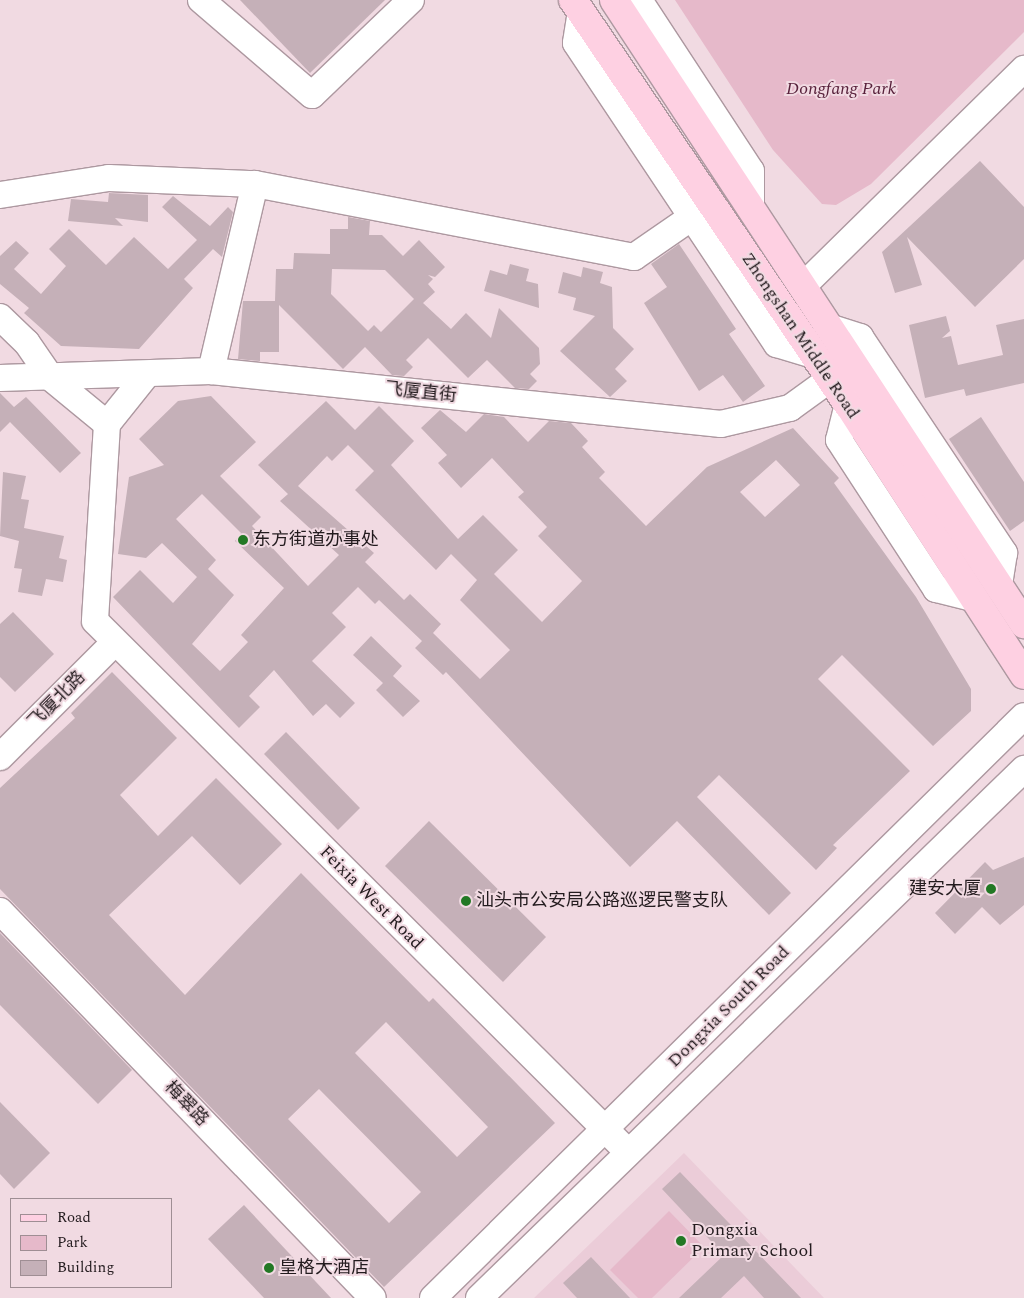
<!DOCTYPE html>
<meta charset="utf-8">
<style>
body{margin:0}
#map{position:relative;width:1024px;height:1298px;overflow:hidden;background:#f1dae2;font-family:Spectral,"Noto Sans SC",serif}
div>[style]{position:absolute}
.built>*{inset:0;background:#ebccd8}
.green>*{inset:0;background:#e6b9ca}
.building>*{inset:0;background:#c5b0b8}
.roads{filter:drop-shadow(1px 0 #ad98a0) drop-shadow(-1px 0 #ad98a0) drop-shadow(0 1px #ad98a0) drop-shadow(0 -1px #ad98a0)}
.minor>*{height:26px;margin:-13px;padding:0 13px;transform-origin:13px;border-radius:13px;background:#fff}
.major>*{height:28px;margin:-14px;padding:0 14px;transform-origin:14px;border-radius:14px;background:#fed0e2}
.dots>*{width:14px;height:14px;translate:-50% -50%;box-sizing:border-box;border:2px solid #f1dae2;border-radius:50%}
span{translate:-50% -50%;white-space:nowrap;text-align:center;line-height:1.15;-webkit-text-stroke:4px #f1dae2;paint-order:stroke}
.park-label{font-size:18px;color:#58213b;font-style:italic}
.street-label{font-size:18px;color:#231b1e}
.poi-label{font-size:18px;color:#231b1e}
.left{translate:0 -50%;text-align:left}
.right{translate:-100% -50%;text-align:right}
.legend{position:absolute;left:10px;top:1198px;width:162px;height:90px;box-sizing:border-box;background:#f1dae2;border:1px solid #9f8e94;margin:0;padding:6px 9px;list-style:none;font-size:15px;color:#231b1e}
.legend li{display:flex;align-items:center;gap:10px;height:25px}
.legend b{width:25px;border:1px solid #9f8e94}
</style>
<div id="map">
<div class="built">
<i style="clip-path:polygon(684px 1153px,824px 1298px,534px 1298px,653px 1183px)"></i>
</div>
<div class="green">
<i style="clip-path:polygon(675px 0,1024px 0,1024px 32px,871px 184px,836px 205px,822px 204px,773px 150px)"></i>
<i style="clip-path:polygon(669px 1211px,704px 1247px,652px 1298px,638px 1298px,610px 1270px)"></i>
</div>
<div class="building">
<i style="clip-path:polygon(240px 0,385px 0,310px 73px)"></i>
<i style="clip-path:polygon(980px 161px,1024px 207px,1024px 259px,975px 307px,907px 237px,922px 285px,895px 293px,882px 252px)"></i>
<i style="clip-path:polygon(109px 193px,148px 195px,148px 222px,115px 218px,123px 226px,68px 221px,71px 199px,108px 202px)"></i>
<i style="clip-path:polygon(173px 196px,210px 226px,228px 207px,233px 212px,222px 257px,213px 249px,184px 279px,193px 288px,139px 349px,61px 346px,24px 313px,29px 308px,0 284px,0 256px,16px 241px,29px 253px,14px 269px,41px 294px,66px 266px,49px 249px,69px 229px,106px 265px,134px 237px,168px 269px,197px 240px,162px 207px)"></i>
<i style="clip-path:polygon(evenodd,348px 217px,370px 221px,369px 235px,382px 235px,403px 256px,419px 240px,445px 267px,435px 277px,428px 275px,433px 279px,428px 284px,435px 292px,423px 303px,451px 329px,466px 313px,491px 338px,499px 308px,539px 348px,540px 364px,530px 374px,537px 381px,529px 389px,515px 388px,487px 360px,468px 378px,428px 338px,406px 360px,413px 367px,404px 376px,392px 375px,365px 347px,343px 369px,279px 305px,279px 352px,260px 352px,260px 361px,238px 359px,243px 301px,275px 301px,276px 269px,293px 269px,294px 253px,330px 254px,330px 229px,348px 229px,348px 217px,332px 269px,385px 270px,414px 299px,381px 332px,374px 325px,368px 331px,331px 294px,332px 269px)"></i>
<i style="clip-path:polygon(679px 244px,736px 329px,729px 334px,765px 386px,743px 402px,723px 375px,699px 391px,644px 303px,667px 287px,651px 264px)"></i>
<i style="clip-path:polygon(510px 264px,529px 269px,526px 281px,538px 284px,539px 308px,484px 291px,490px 270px,507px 275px)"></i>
<i style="clip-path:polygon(583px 267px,603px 272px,600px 283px,612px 287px,613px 328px,634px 349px,615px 369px,627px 381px,610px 397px,560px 351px,595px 316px,573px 310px,576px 298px,558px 293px,563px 272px,581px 277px)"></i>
<i style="clip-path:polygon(946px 316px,950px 331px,942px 338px,951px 336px,958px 365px,1003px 355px,996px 325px,1024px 319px,1024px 383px,966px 396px,964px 389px,925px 398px,909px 325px)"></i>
<i style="clip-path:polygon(0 393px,14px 407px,26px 397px,81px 453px,60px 473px,10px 422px,0 432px)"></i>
<i style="clip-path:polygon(evenodd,211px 396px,256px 442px,220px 476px,261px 517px,252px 526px,308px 586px,339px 555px,280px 501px,288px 494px,258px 465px,326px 401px,355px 430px,379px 406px,414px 441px,391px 465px,458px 539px,483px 515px,518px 550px,494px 574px,542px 622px,582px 581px,538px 536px,547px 527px,518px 497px,524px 492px,492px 458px,461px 488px,438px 463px,447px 455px,421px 428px,440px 410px,466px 432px,484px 414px,504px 417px,528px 442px,549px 421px,571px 423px,588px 441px,582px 447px,605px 472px,599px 478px,646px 526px,707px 467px,793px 428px,839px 478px,834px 483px,916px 597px,971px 689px,971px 711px,933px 746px,842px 655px,818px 679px,910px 771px,833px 845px,837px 848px,816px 870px,719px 775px,697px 797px,791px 893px,769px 915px,677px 821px,630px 867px,446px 672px,443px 675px,415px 648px,422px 641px,379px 600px,375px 604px,358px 587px,332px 613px,346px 627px,312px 661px,355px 703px,340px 718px,326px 704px,313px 716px,274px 670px,249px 696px,260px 707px,239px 728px,113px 597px,140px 570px,173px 603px,197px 577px,162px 543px,146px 558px,118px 554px,129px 477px,164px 465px,139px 439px,178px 401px,211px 396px,348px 445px,374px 471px,355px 490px,436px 570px,451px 554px,477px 580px,460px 600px,510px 650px,480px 679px,433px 633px,441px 624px,410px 594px,404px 600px,365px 562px,374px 553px,298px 486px,327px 456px,332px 461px,348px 445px,211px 396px,776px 460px,800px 485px,765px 517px,740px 492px,776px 460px,211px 396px,202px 494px,241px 533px,235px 541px,284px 588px,241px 635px,248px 642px,220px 671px,192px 644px,234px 595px,208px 569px,216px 560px,176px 519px,202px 494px)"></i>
<i style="clip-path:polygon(981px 417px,1024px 482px,1024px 521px,1010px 531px,949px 439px)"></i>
<i style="clip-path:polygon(3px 472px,26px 476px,21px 499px,29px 500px,24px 528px,64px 536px,59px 558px,67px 560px,63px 582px,46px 579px,42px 596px,18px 592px,22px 569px,14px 568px,19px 541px,0 536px)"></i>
<i style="clip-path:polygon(13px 612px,54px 654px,15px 692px,0 677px,0 624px)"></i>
<i style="clip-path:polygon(371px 636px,402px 666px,393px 676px,420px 701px,403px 717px,376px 690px,383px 683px,353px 655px)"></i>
<i style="clip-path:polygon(evenodd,112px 672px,177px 738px,120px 795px,158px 836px,216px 778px,282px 844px,240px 885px,192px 836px,109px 915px,185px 995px,301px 873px,429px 1002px,433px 998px,555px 1123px,384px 1287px,0 889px,0 788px,75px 718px,71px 713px,112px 672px,386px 1022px,488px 1127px,457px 1157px,355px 1053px,386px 1022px,112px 672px,319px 1089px,421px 1192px,389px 1223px,288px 1119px,319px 1089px)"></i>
<i style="clip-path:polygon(286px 732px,360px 808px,338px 830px,264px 754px)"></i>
<i style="clip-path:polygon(429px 821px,546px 937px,503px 982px,385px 866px)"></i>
<i style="clip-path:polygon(1024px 857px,1024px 905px,1000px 925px,982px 907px,955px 934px,935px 913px,985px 862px,993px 870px)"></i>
<i style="clip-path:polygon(0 933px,132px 1070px,98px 1104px,0 1005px)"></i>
<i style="clip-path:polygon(0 1102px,50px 1153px,14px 1189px,0 1174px)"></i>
<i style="clip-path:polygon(680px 1172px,801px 1298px,764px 1298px,744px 1276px,721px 1298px,679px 1298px,724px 1255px,662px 1189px)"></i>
<i style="clip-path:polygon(244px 1205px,331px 1298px,264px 1298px,208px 1239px)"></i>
<i style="clip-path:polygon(591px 1257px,630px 1298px,577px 1298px,563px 1283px)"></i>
</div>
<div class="roads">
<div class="minor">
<i style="left:201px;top:0;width:146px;rotate:40.6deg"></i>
<i style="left:312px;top:95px;width:137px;rotate:-43.8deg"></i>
<i style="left:639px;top:0;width:204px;rotate:56.8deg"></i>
<i style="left:751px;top:171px;width:38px;rotate:90deg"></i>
<i style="left:581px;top:11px;width:32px;rotate:99deg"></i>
<i style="left:576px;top:43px;width:362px;rotate:56.3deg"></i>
<i style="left:777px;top:344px;width:38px;rotate:17deg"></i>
<i style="left:0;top:195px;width:110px;rotate:-8.9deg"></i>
<i style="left:109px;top:178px;width:146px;rotate:2.4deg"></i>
<i style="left:255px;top:184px;width:386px;rotate:10.9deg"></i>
<i style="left:634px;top:257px;width:70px;rotate:-34.6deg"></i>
<i style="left:803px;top:286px;width:310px;rotate:-44.5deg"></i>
<i style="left:0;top:317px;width:37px;rotate:44deg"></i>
<i style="left:27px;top:343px;width:42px;rotate:55.6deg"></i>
<i style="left:51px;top:378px;width:72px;rotate:39.4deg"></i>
<i style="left:107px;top:424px;width:197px;rotate:93.5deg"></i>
<i style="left:95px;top:621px;width:752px;rotate:44.89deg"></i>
<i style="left:829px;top:327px;width:33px;rotate:18deg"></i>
<i style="left:860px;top:337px;width:260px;rotate:56.3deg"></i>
<i style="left:1004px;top:553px;width:33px;rotate:99deg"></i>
<i style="left:211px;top:371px;width:192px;rotate:-76.8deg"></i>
<i style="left:0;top:378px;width:211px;rotate:-1.9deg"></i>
<i style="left:211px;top:371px;width:513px;rotate:5.93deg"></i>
<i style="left:721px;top:424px;width:71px;rotate:-13.1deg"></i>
<i style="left:790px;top:408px;width:49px;rotate:-35.9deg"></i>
<i style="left:848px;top:404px;width:37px;rotate:104deg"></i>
<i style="left:839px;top:440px;width:178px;rotate:56.9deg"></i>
<i style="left:936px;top:589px;width:36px;rotate:14deg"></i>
<i style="left:107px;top:424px;width:64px;rotate:-51.3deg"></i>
<i style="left:0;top:757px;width:161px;rotate:-45deg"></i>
<i style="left:0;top:911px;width:537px;rotate:46.06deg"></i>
<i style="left:433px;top:1298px;width:829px;rotate:-44.56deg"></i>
<i style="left:479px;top:1298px;width:760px;rotate:-44.15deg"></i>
</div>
<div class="major">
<i style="left:573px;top:0;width:489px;rotate:55.8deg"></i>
<i style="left:848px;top:404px;width:323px;rotate:57deg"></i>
<i style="left:614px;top:0;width:747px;rotate:56.69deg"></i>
</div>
</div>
<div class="dots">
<i style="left:243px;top:540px;background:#227824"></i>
<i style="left:991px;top:889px;background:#227824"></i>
<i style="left:466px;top:901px;background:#227824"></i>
<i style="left:681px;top:1241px;background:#227824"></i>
<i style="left:269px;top:1268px;background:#227824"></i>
</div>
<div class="park-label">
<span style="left:841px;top:89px">Dongfang Park</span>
</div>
<div class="street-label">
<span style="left:800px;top:336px;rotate:56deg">Zhongshan Middle Road</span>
<span style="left:421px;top:393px;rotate:6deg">飞厦直街</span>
<span style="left:57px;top:700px;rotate:-45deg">飞厦北路</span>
<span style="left:371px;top:898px;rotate:45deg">Feixia West Road</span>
<span style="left:729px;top:1007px;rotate:-45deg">Dongxia South Road</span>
<span style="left:186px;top:1104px;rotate:46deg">梅翠路</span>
</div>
<div class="poi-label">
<span class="left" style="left:253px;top:540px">东方街道办事处</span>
<span class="right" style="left:981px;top:889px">建安大厦</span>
<span class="left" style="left:476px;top:901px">汕头市公安局公路巡逻民警支队</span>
<span class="left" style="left:691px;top:1241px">Dongxia<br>Primary School</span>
<span class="left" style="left:279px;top:1268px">皇格大酒店</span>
</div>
<ul class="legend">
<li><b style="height:6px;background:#fed0e2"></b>Road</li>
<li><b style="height:14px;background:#e6b9ca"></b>Park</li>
<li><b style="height:14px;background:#c5b0b8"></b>Building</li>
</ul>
</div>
